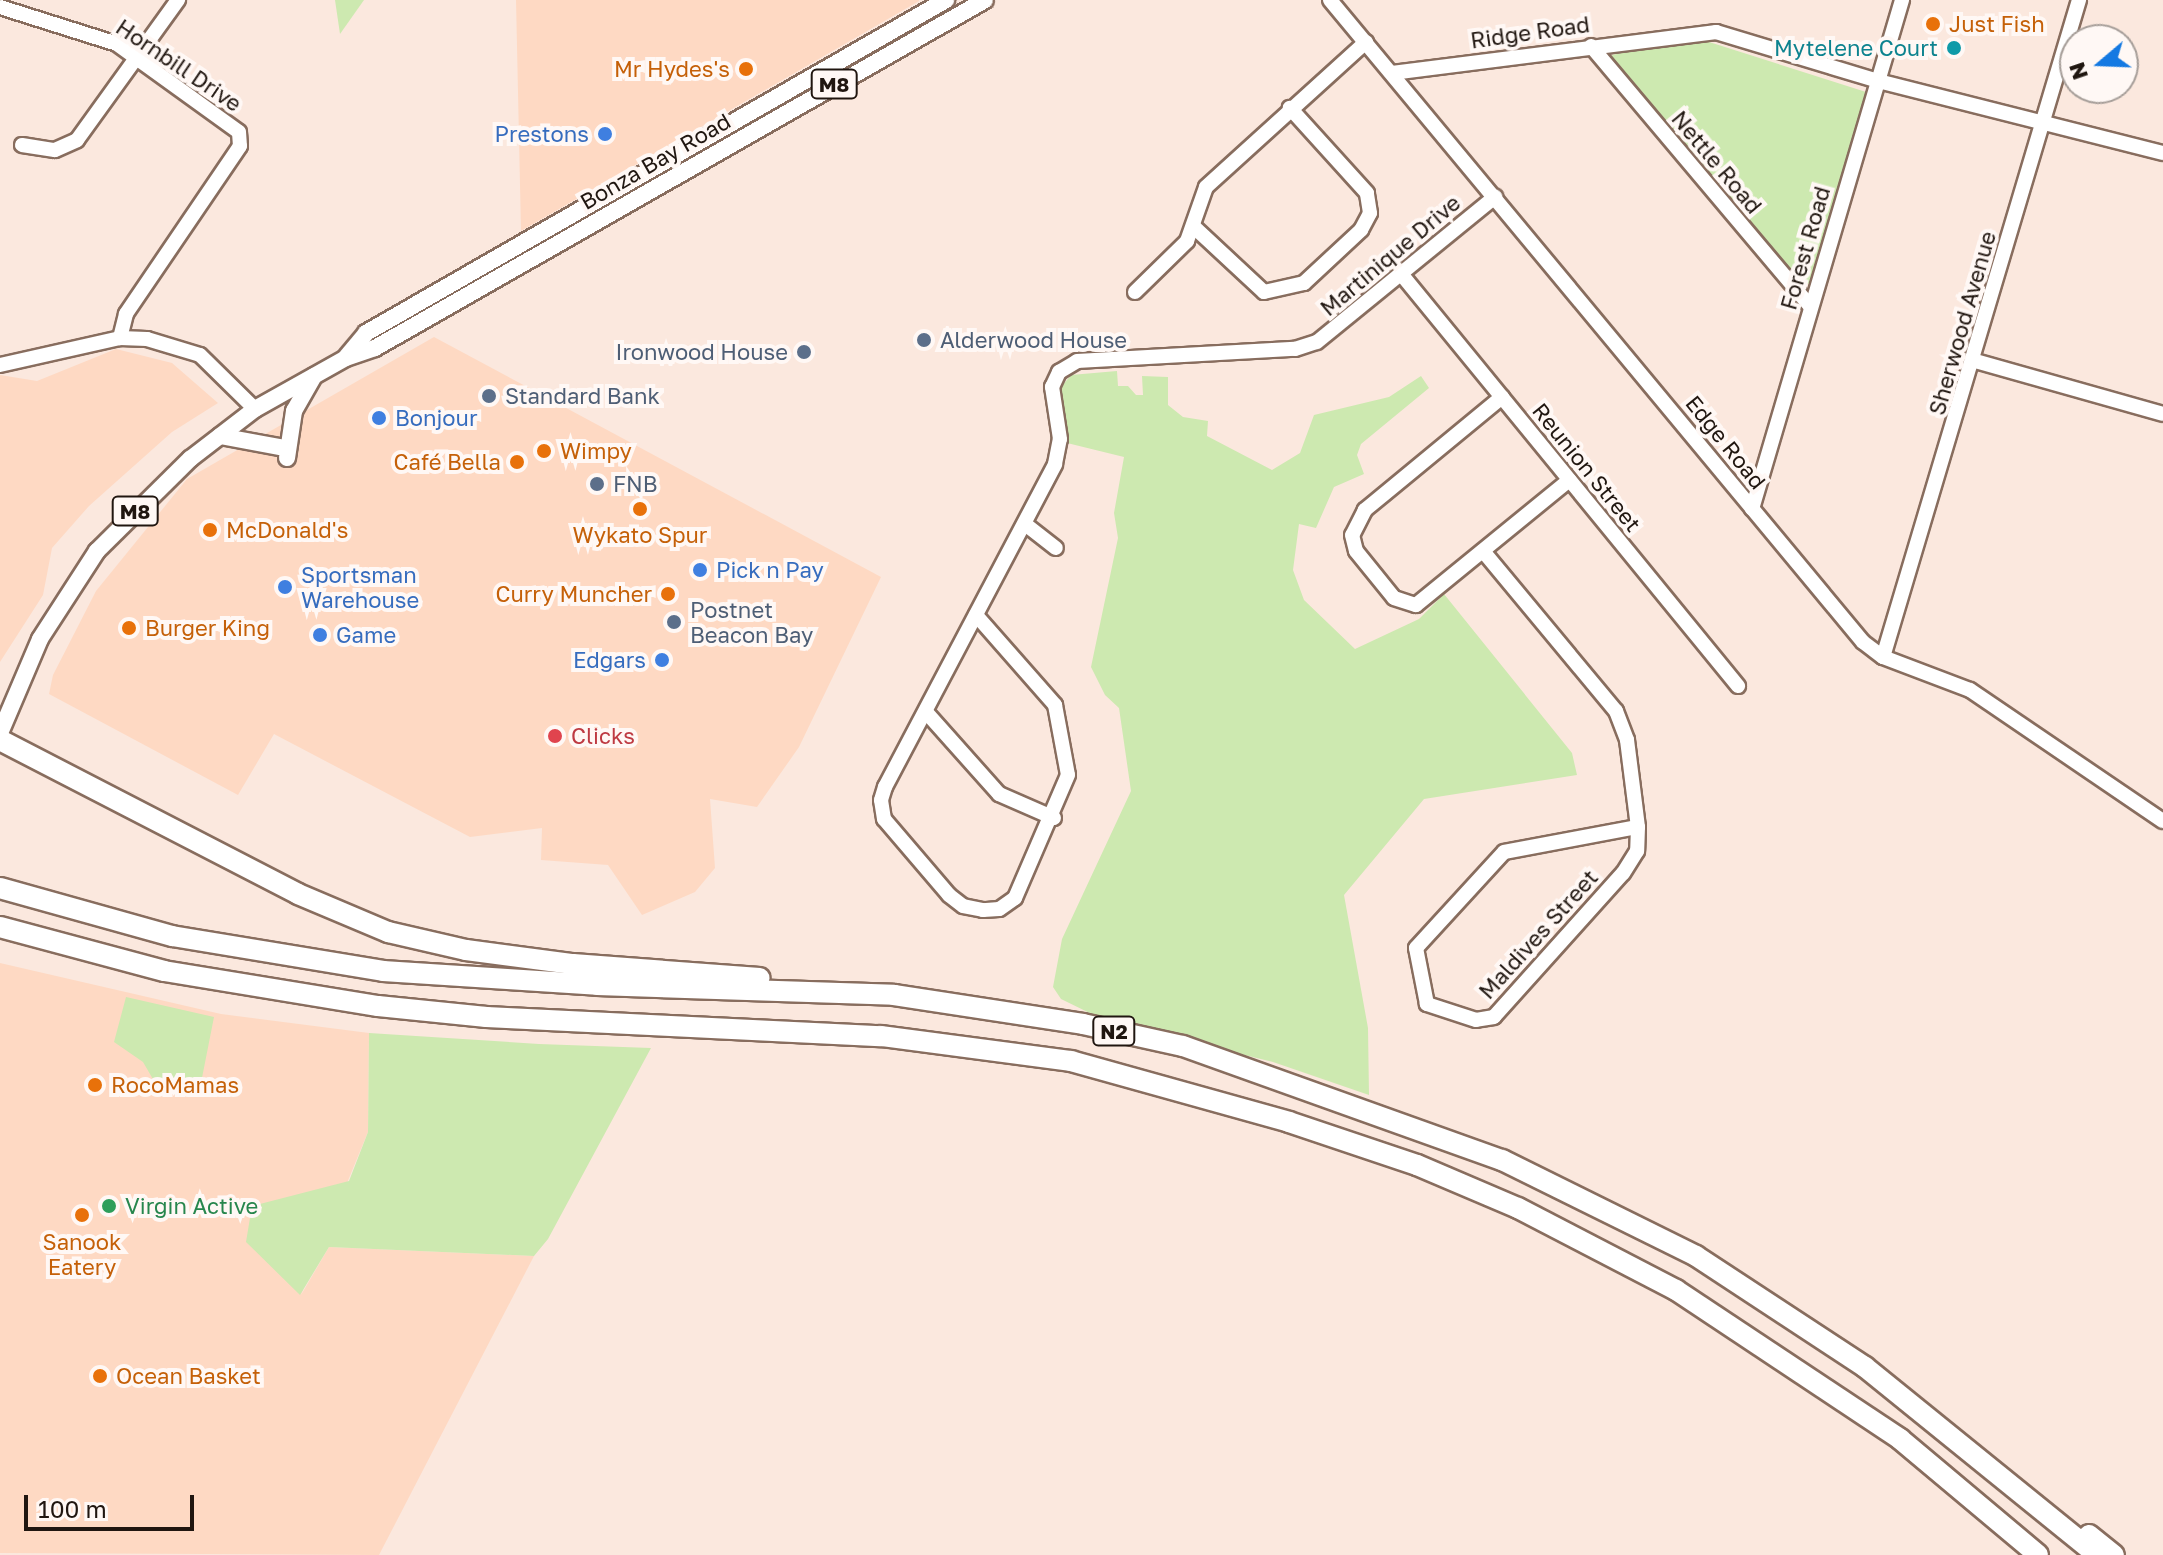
<!DOCTYPE html>
<meta charset="utf-8">
<style>
body{margin:0}
#map{position:relative;width:2163px;height:1555px;overflow:hidden;background:#fbe8de;font-family:"Golos Text",sans-serif}
div>[style]{position:absolute}
.built>*{inset:0;background:#fed9c3}
.green>*{inset:0;background:#cde9b0}
.roads{filter:drop-shadow(2px 0 #886d5e) drop-shadow(-2px 0 #886d5e) drop-shadow(0 2px #886d5e) drop-shadow(0 -2px #886d5e)}
.minor>*{height:14px;margin:-7px;padding:0 7px;transform-origin:7px;border-radius:7px;background:#fff}
.major>*{height:16px;margin:-8px;padding:0 8px;transform-origin:8px;border-radius:8px;background:#fff}
.highway>*{height:20px;margin:-10px;padding:0 10px;transform-origin:10px;border-radius:10px;background:#fff}
.dots>*{width:22px;height:22px;translate:-50% -50%;box-sizing:border-box;border:4px solid #fff8f5;border-radius:50%}
span{translate:-50% -50%;white-space:nowrap;text-align:center;line-height:1.15;-webkit-text-stroke:8px #fff8f5;paint-order:stroke}
.shield-label span{padding:2px 6px;background:#fff8f5;border:2px solid;border-radius:6px;-webkit-text-stroke-width:0}
.shield-label{font-size:20px;color:#201610;font-weight:700}
.food-label{font-size:22px;color:#c56008}
.left{translate:0 -50%;text-align:left}
.right{translate:-100% -50%;text-align:right}
.street-label{font-size:22px;color:#201610}
.culture-label{font-size:22px;color:#0d838f}
.shop-label{font-size:22px;color:#366cbe}
.service-label{font-size:22px;color:#4e5e75}
.health-label{font-size:22px;color:#be3a42}
.leisure-label{font-size:22px;color:#27864d}
.north{position:absolute;left:2059px;top:24px;width:80px;height:80px;box-sizing:border-box;background:#fff8f5;border:2px solid #a69e99;border-radius:50%;rotate:251deg;font-size:22px;font-weight:700;line-height:32px;text-align:center;color:#201610}
.north::after{content:'';display:block;margin:auto;width:28px;height:36px;background:#1479e2;clip-path:polygon(50% 0,100% 100%,50% 72%,0 100%)}
.scale{position:absolute;left:24px;top:1495px;width:170px;height:36px;box-sizing:border-box;border:4px solid #201610;border-top:0;padding-left:10px;font-size:24px;line-height:28px;white-space:nowrap;color:#201610;-webkit-text-stroke:6px #fff8f5;paint-order:stroke}
</style>
<div id="map">
<div class="built">
<i style="clip-path:polygon(516px 0,919px 0,919px 1px,521px 231px)"></i>
<i style="clip-path:polygon(434px 337px,881px 577px,799px 747px,757px 807px,710px 799px,715px 868px,695px 892px,642px 915px,608px 865px,541px 860px,542px 828px,470px 837px,274px 734px,238px 795px,49px 694px,53px 675px,96px 591px,187px 479px)"></i>
<i style="clip-path:polygon(116px 349px,172px 363px,218px 403px,172px 432px,89px 506px,52px 548px,43px 595px,0 662px,0 375px,37px 381px)"></i>
<i style="clip-path:polygon(0 963px,221px 1014px,369px 1033px,368px 1132px,301px 1295px,329px 1247px,534px 1256px,379px 1555px,0 1553px)"></i>
</div>
<div class="green">
<i style="clip-path:polygon(335px 0,364px 0,340px 34px)"></i>
<i style="clip-path:polygon(1706px 41px,1866px 92px,1810px 283px,1801px 285px,1611px 60px,1612px 55px,1674px 42px)"></i>
<i style="clip-path:polygon(1117px 371px,1118px 386px,1128px 386px,1136px 395px,1143px 395px,1142px 376px,1168px 377px,1168px 405px,1183px 417px,1208px 421px,1207px 436px,1272px 470px,1300px 453px,1314px 415px,1389px 397px,1421px 376px,1429px 388px,1361px 444px,1357px 455px,1364px 474px,1334px 487px,1316px 528px,1299px 524px,1293px 570px,1304px 600px,1355px 649px,1419px 619px,1444px 594px,1572px 753px,1577px 775px,1424px 799px,1344px 895px,1368px 1028px,1369px 1095px,1273px 1062px,1106px 1021px,1061px 999px,1053px 987px,1062px 939px,1131px 791px,1119px 708px,1105px 695px,1091px 667px,1118px 538px,1114px 513px,1124px 457px,1063px 442px,1057px 392px,1071px 375px)"></i>
<i style="clip-path:polygon(126px 997px,214px 1017px,200px 1088px,157px 1086px,143px 1062px,114px 1042px)"></i>
<i style="clip-path:polygon(369px 1033px,539px 1044px,651px 1048px,548px 1239px,534px 1256px,329px 1247px,300px 1295px,246px 1242px,252px 1206px,349px 1181px,368px 1132px)"></i>
</div>
<div class="roads">
<div class="minor">
<i style="left:1330px;top:0;width:834px;rotate:50.3deg"></i>
<i style="left:1863px;top:642px;width:25px;rotate:37deg"></i>
<i style="left:1883px;top:657px;width:93px;rotate:20.8deg"></i>
<i style="left:1970px;top:690px;width:233px;rotate:34.2deg"></i>
<i style="left:0;top:7px;width:123px;rotate:17.5deg"></i>
<i style="left:117px;top:44px;width:150px;rotate:35.8deg"></i>
<i style="left:239px;top:132px;width:14px;rotate:86deg"></i>
<i style="left:240px;top:146px;width:203px;rotate:124.2deg"></i>
<i style="left:126px;top:314px;width:25px;rotate:104deg"></i>
<i style="left:1591px;top:46px;width:340px;rotate:49.9deg"></i>
<i style="left:1392px;top:73px;width:327px;rotate:-7.2deg"></i>
<i style="left:1716px;top:32px;width:169px;rotate:16.8deg"></i>
<i style="left:1878px;top:81px;width:294px;rotate:14.2deg"></i>
<i style="left:22px;top:145px;width:33px;rotate:9deg"></i>
<i style="left:55px;top:150px;width:24px;rotate:-24deg"></i>
<i style="left:77px;top:140px;width:173px;rotate:-54.2deg"></i>
<i style="left:1193px;top:226px;width:97px;rotate:42.9deg"></i>
<i style="left:1264px;top:292px;width:41px;rotate:-12.7deg"></i>
<i style="left:1304px;top:283px;width:78px;rotate:-42.9deg"></i>
<i style="left:1361px;top:230px;width:19px;rotate:-62deg"></i>
<i style="left:1370px;top:213px;width:20px;rotate:-99deg"></i>
<i style="left:1367px;top:193px;width:115px;rotate:-132.2deg"></i>
<i style="left:1402px;top:275px;width:531px;rotate:50.73deg"></i>
<i style="left:1135px;top:292px;width:73px;rotate:-44.4deg"></i>
<i style="left:1187px;top:241px;width:57px;rotate:-70.6deg"></i>
<i style="left:1206px;top:187px;width:216px;rotate:-42.2deg"></i>
<i style="left:1975px;top:361px;width:195px;rotate:15.7deg"></i>
<i style="left:0;top:365px;width:123px;rotate:-12.7deg"></i>
<i style="left:120px;top:338px;width:27px;rotate:2deg"></i>
<i style="left:147px;top:339px;width:55px;rotate:16.8deg"></i>
<i style="left:200px;top:355px;width:77px;rotate:44.5deg"></i>
<i style="left:1502px;top:397px;width:178px;rotate:140.5deg"></i>
<i style="left:1365px;top:510px;width:28px;rotate:117deg"></i>
<i style="left:1352px;top:535px;width:16px;rotate:76deg"></i>
<i style="left:1356px;top:551px;width:60px;rotate:51deg"></i>
<i style="left:1394px;top:598px;width:23px;rotate:18deg"></i>
<i style="left:1416px;top:605px;width:198px;rotate:-39.2deg"></i>
<i style="left:1752px;top:509px;width:531px;rotate:-73.58deg"></i>
<i style="left:1025px;top:524px;width:39px;rotate:38deg"></i>
<i style="left:1483px;top:551px;width:208px;rotate:50.3deg"></i>
<i style="left:1616px;top:711px;width:31px;rotate:69deg"></i>
<i style="left:1627px;top:740px;width:88px;rotate:82.8deg"></i>
<i style="left:1638px;top:827px;width:24px;rotate:92deg"></i>
<i style="left:1637px;top:851px;width:26px;rotate:122deg"></i>
<i style="left:1623px;top:873px;width:193px;rotate:131.9deg"></i>
<i style="left:1494px;top:1017px;width:18px;rotate:171deg"></i>
<i style="left:1476px;top:1020px;width:52px;rotate:-161.9deg"></i>
<i style="left:1427px;top:1004px;width:57px;rotate:-101.1deg"></i>
<i style="left:1416px;top:948px;width:130px;rotate:-47.5deg"></i>
<i style="left:1504px;top:852px;width:136px;rotate:-10.6deg"></i>
<i style="left:976px;top:615px;width:120px;rotate:48.7deg"></i>
<i style="left:1055px;top:705px;width:71px;rotate:79.5deg"></i>
<i style="left:1068px;top:775px;width:134px;rotate:113.3deg"></i>
<i style="left:1015px;top:898px;width:19px;rotate:145deg"></i>
<i style="left:999px;top:909px;width:16px;rotate:176deg"></i>
<i style="left:983px;top:910px;width:20px;rotate:-169deg"></i>
<i style="left:963px;top:906px;width:18px;rotate:-142deg"></i>
<i style="left:949px;top:895px;width:100px;rotate:-130.5deg"></i>
<i style="left:884px;top:819px;width:19px;rotate:-99deg"></i>
<i style="left:881px;top:800px;width:14px;rotate:-73deg"></i>
<i style="left:885px;top:787px;width:365px;rotate:-62.2deg"></i>
<i style="left:1055px;top:464px;width:25px;rotate:-79deg"></i>
<i style="left:1060px;top:439px;width:53px;rotate:-98.7deg"></i>
<i style="left:1052px;top:387px;width:17px;rotate:-65deg"></i>
<i style="left:1059px;top:372px;width:21px;rotate:-31deg"></i>
<i style="left:1077px;top:361px;width:218px;rotate:-3.2deg"></i>
<i style="left:1295px;top:349px;width:23px;rotate:-18deg"></i>
<i style="left:1317px;top:342px;width:230px;rotate:-39.2deg"></i>
<i style="left:1883px;top:657px;width:686px;rotate:-73.39deg"></i>
<i style="left:926px;top:712px;width:110px;rotate:48.3deg"></i>
<i style="left:999px;top:794px;width:60px;rotate:23.6deg"></i>
</div>
<div class="major">
<i style="left:347px;top:356px;width:30px;rotate:-50deg"></i>
<i style="left:366px;top:333px;width:669px;rotate:-29.86deg"></i>
<i style="left:220px;top:436px;width:61px;rotate:10.4deg"></i>
<i style="left:287px;top:458px;width:48px;rotate:-81.5deg"></i>
<i style="left:294px;top:411px;width:40px;rotate:-60.3deg"></i>
<i style="left:0;top:733px;width:102px;rotate:-66.9deg"></i>
<i style="left:40px;top:639px;width:105px;rotate:-57.1deg"></i>
<i style="left:97px;top:551px;width:131px;rotate:-44.7deg"></i>
<i style="left:190px;top:459px;width:82px;rotate:-37.6deg"></i>
<i style="left:255px;top:409px;width:104px;rotate:-29.3deg"></i>
<i style="left:346px;top:358px;width:31px;rotate:-19deg"></i>
<i style="left:375px;top:348px;width:702px;rotate:-29.7deg"></i>
</div>
<div class="highway">
<i style="left:0;top:740px;width:335px;rotate:27.3deg"></i>
<i style="left:298px;top:894px;width:98px;rotate:22.9deg"></i>
<i style="left:388px;top:932px;width:80px;rotate:13deg"></i>
<i style="left:466px;top:950px;width:108px;rotate:7.5deg"></i>
<i style="left:573px;top:964px;width:187px;rotate:4.3deg"></i>
<i style="left:0;top:888px;width:179px;rotate:15.6deg"></i>
<i style="left:172px;top:936px;width:214px;rotate:9.4deg"></i>
<i style="left:383px;top:971px;width:214px;rotate:3.7deg"></i>
<i style="left:597px;top:985px;width:297px;rotate:1.9deg"></i>
<i style="left:894px;top:995px;width:191px;rotate:8.7deg"></i>
<i style="left:1083px;top:1024px;width:102px;rotate:12.4deg"></i>
<i style="left:1183px;top:1046px;width:339px;rotate:19.7deg"></i>
<i style="left:1502px;top:1160px;width:216px;rotate:26.3deg"></i>
<i style="left:1696px;top:1256px;width:202px;rotate:33.3deg"></i>
<i style="left:1865px;top:1367px;width:299px;rotate:39deg"></i>
<i style="left:0;top:927px;width:170px;rotate:15deg"></i>
<i style="left:164px;top:971px;width:217px;rotate:9.3deg"></i>
<i style="left:378px;top:1006px;width:109px;rotate:5.8deg"></i>
<i style="left:486px;top:1017px;width:395px;rotate:2.8deg"></i>
<i style="left:881px;top:1036px;width:192px;rotate:7.5deg"></i>
<i style="left:1071px;top:1061px;width:226px;rotate:15.6deg"></i>
<i style="left:1289px;top:1122px;width:135px;rotate:18.6deg"></i>
<i style="left:1417px;top:1165px;width:110px;rotate:23.1deg"></i>
<i style="left:1518px;top:1208px;width:178px;rotate:27.4deg"></i>
<i style="left:1676px;top:1290px;width:269px;rotate:33.6deg"></i>
<i style="left:1900px;top:1439px;width:180px;rotate:40deg"></i>
<i style="left:2089px;top:1535px;width:32px;rotate:39deg"></i>
</div>
</div>
<div class="dots">
<i style="left:1933px;top:24px;background:#e8710a"></i>
<i style="left:1954px;top:48px;background:#0f9aa8"></i>
<i style="left:746px;top:69px;background:#e8710a"></i>
<i style="left:605px;top:134px;background:#3f7fe0"></i>
<i style="left:924px;top:340px;background:#5c6f8a"></i>
<i style="left:804px;top:352px;background:#5c6f8a"></i>
<i style="left:489px;top:396px;background:#5c6f8a"></i>
<i style="left:379px;top:418px;background:#3f7fe0"></i>
<i style="left:544px;top:451px;background:#e8710a"></i>
<i style="left:517px;top:462px;background:#e8710a"></i>
<i style="left:597px;top:484px;background:#5c6f8a"></i>
<i style="left:640px;top:509px;background:#e8710a"></i>
<i style="left:210px;top:530px;background:#e8710a"></i>
<i style="left:700px;top:570px;background:#3f7fe0"></i>
<i style="left:285px;top:587px;background:#3f7fe0"></i>
<i style="left:668px;top:594px;background:#e8710a"></i>
<i style="left:674px;top:622px;background:#5c6f8a"></i>
<i style="left:129px;top:628px;background:#e8710a"></i>
<i style="left:320px;top:635px;background:#3f7fe0"></i>
<i style="left:662px;top:660px;background:#3f7fe0"></i>
<i style="left:555px;top:736px;background:#e0444e"></i>
<i style="left:95px;top:1085px;background:#e8710a"></i>
<i style="left:109px;top:1206px;background:#2e9e5b"></i>
<i style="left:82px;top:1215px;background:#e8710a"></i>
<i style="left:100px;top:1376px;background:#e8710a"></i>
</div>
<div class="shield-label">
<span style="left:834px;top:84px">M8</span>
<span style="left:135px;top:511px">M8</span>
<span style="left:1114px;top:1031px">N2</span>
</div>
<div class="food-label">
<span class="left" style="left:1949px;top:24px">Just Fish</span>
<span class="right" style="left:730px;top:69px">Mr Hydes's</span>
<span class="left" style="left:560px;top:451px">Wimpy</span>
<span class="right" style="left:501px;top:462px">Café Bella</span>
<span class="left" style="left:226px;top:530px">McDonald's</span>
<span style="left:640px;top:535px">Wykato Spur</span>
<span class="right" style="left:652px;top:594px">Curry Muncher</span>
<span class="left" style="left:145px;top:628px">Burger King</span>
<span class="left" style="left:111px;top:1085px">RocoMamas</span>
<span style="left:82px;top:1254px">Sanook<br>Eatery</span>
<span class="left" style="left:116px;top:1376px">Ocean Basket</span>
</div>
<div class="street-label">
<span style="left:1530px;top:32px;rotate:-8deg">Ridge Road</span>
<span style="left:179px;top:65px;rotate:34deg">Hornbill Drive</span>
<span style="left:655px;top:161px;rotate:-30deg">Bonza Bay Road</span>
<span style="left:1717px;top:162px;rotate:50deg">Nettle Road</span>
<span style="left:1805px;top:248px;rotate:-74deg">Forest Road</span>
<span style="left:1390px;top:255px;rotate:-40deg">Martinique Drive</span>
<span style="left:1962px;top:323px;rotate:-74deg">Sherwood Avenue</span>
<span style="left:1726px;top:442px;rotate:51deg">Edge Road</span>
<span style="left:1587px;top:467px;rotate:51deg">Reunion Street</span>
<span style="left:1538px;top:934px;rotate:-48deg">Maldives Street</span>
</div>
<div class="culture-label">
<span class="right" style="left:1938px;top:48px">Mytelene Court</span>
</div>
<div class="shop-label">
<span class="right" style="left:589px;top:134px">Prestons</span>
<span class="left" style="left:395px;top:418px">Bonjour</span>
<span class="left" style="left:716px;top:570px">Pick n Pay</span>
<span class="left" style="left:301px;top:587px">Sportsman<br>Warehouse</span>
<span class="left" style="left:336px;top:635px">Game</span>
<span class="right" style="left:646px;top:660px">Edgars</span>
</div>
<div class="service-label">
<span class="left" style="left:940px;top:340px">Alderwood House</span>
<span class="right" style="left:788px;top:352px">Ironwood House</span>
<span class="left" style="left:505px;top:396px">Standard Bank</span>
<span class="left" style="left:613px;top:484px">FNB</span>
<span class="left" style="left:690px;top:622px">Postnet<br>Beacon Bay</span>
</div>
<div class="health-label">
<span class="left" style="left:571px;top:736px">Clicks</span>
</div>
<div class="leisure-label">
<span class="left" style="left:125px;top:1206px">Virgin Active</span>
</div>
<div class="north">N</div>
<div class="scale">100 m</div>
</div>
